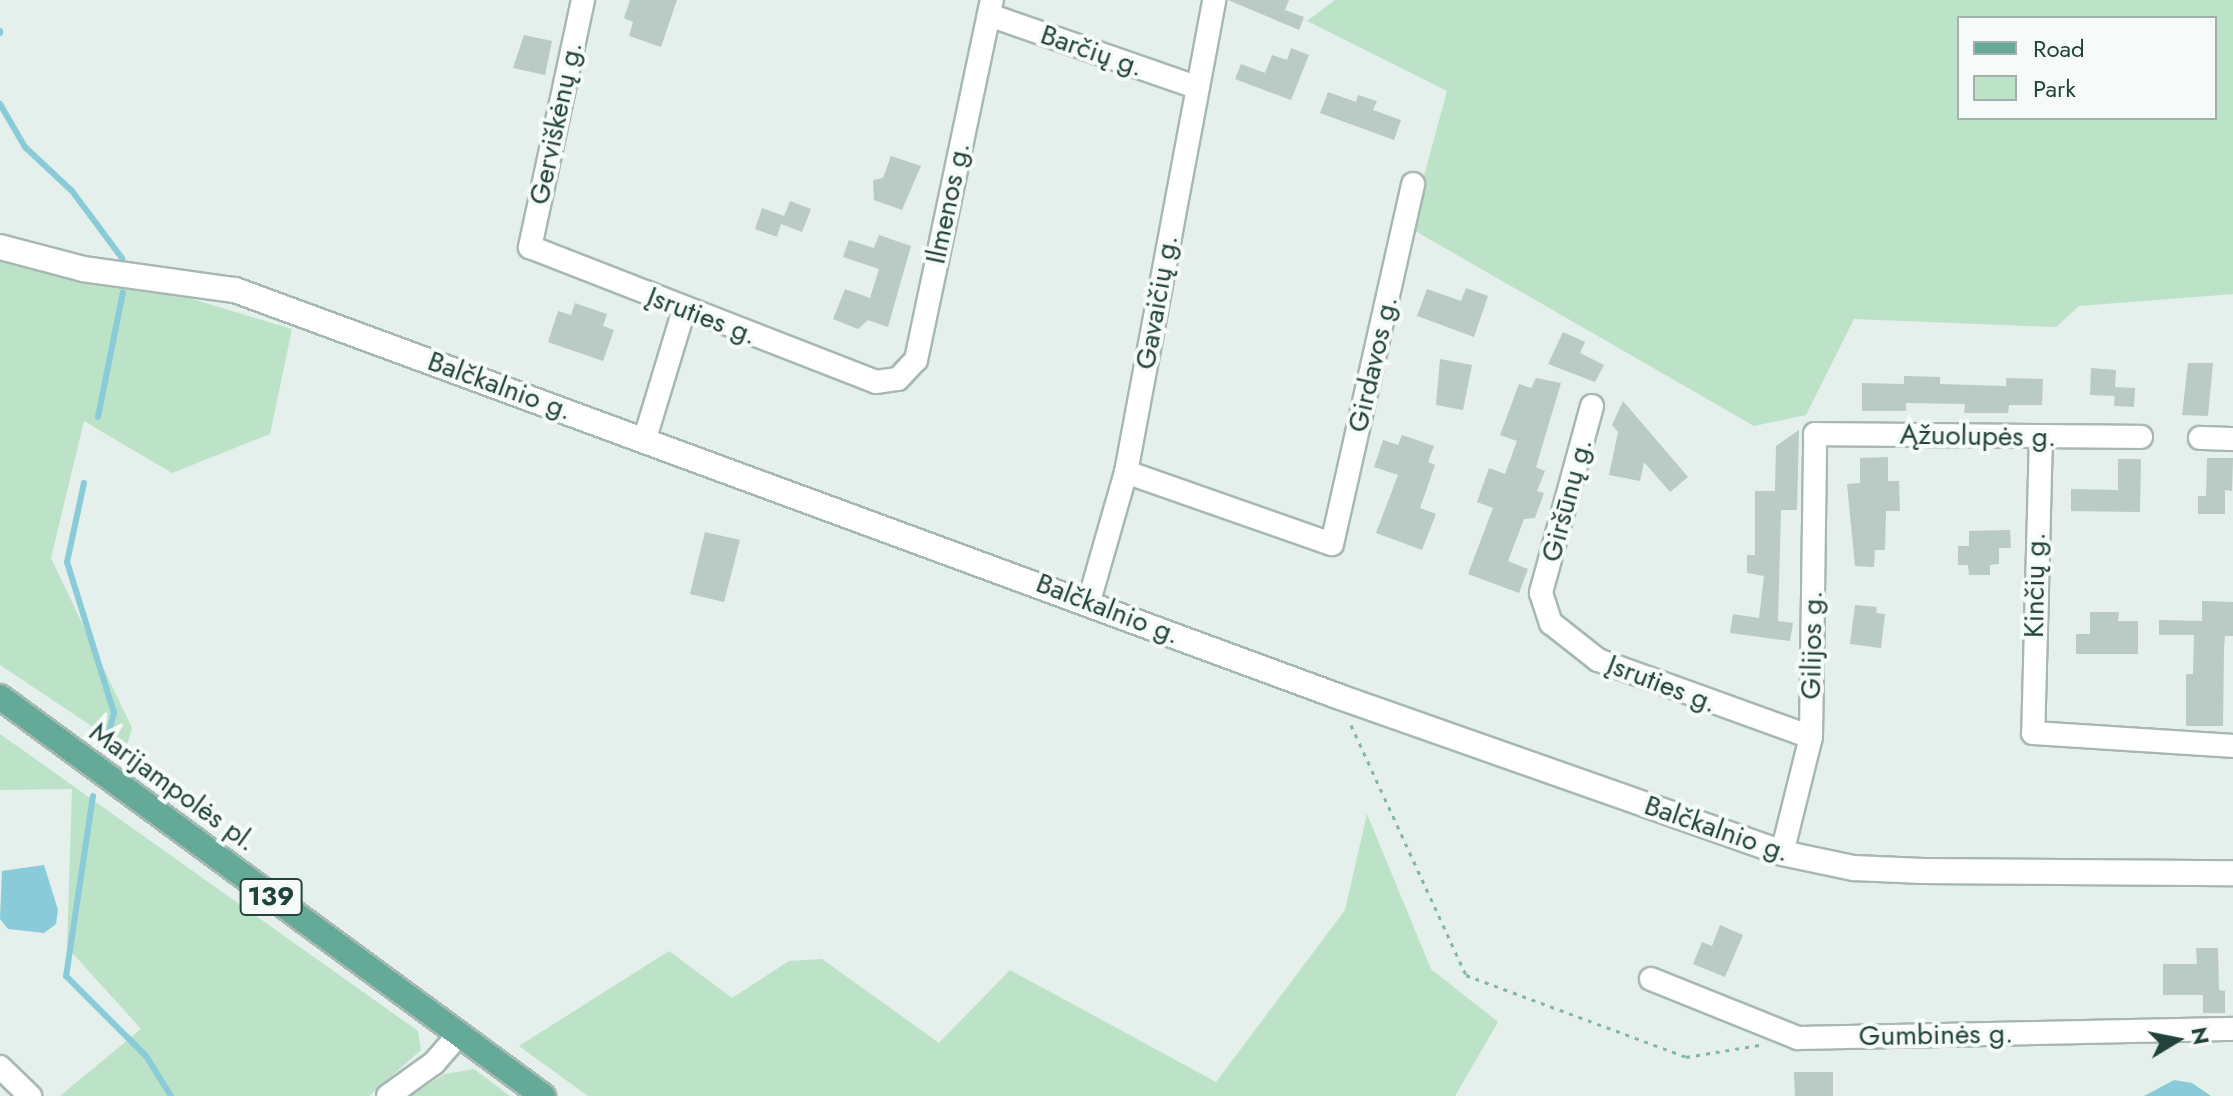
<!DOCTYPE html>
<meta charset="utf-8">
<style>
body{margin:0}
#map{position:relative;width:2233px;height:1096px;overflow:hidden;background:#e5efeb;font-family:Jost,sans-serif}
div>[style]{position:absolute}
.green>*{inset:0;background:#bce2c7}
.water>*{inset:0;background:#89cbd8}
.stream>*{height:6px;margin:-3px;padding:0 3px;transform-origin:3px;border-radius:3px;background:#89cbd8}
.building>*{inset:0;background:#bacac4}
.path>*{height:3px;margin-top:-1.5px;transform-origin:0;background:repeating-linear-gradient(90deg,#82b6a6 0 4px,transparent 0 10px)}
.roads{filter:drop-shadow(2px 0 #a7b8b3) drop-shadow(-2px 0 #a7b8b3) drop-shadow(0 2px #a7b8b3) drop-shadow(0 -2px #a7b8b3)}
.minor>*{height:22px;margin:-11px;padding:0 11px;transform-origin:11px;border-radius:11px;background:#fff}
.tertiary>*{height:24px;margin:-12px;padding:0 12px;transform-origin:12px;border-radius:12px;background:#fff}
.primary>*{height:24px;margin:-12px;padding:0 12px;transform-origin:12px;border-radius:12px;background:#65a998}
span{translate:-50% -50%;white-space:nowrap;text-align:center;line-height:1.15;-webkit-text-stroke:8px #f6fbf9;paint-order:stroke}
.shield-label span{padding:2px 6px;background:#f6fbf9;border:2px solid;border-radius:6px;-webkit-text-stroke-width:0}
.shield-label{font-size:26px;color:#22433b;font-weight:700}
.street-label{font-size:28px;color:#22433b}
.legend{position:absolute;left:1957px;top:16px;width:260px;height:104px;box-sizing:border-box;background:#f6fbf9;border:2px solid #a1b1ad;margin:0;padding:10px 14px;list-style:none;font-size:24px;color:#22433b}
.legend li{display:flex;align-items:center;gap:16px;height:40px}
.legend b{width:40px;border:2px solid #a1b1ad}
.north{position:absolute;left:2137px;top:1000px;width:80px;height:80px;-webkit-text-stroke:6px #f6fbf9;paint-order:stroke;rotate:80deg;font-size:22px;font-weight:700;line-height:32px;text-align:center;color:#22433b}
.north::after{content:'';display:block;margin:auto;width:28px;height:36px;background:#22433b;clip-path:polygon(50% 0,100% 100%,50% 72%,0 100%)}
</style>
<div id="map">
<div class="green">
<i style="clip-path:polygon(evenodd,1335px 0,2233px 0,2233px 294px,2079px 306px,2056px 327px,1854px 319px,1806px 415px,1754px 426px,1410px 228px,1447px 91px,1307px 21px,1335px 0,1959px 18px,2215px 18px,2215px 118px,1959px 118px,1959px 18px)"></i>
<i style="clip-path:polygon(0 257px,31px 270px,146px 285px,292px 329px,270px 434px,172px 473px,84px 421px,51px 558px,132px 728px,126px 749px,0 665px)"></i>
<i style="clip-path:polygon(0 734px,418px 1031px,421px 1050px,369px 1096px,60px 1096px,141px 1029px,67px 947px,72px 789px,0 790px)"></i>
<i style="clip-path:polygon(1367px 814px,1431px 969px,1498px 1022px,1455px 1096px,588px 1096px,519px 1046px,669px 951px,732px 998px,789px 961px,822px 959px,939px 1043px,1010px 970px,1216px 1082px,1345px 910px)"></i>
<i style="clip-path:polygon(474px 1069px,510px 1096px,410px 1096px,445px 1074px)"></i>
</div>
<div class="water">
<i style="clip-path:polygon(44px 865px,58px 910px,56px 924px,44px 933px,8px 929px,0 919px,2px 871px)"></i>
<i style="clip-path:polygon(2174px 1080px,2192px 1083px,2211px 1096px,2144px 1096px)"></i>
</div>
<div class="stream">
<i style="left:0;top:31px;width:2px;rotate:90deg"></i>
<i style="left:0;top:104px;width:50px;rotate:59.8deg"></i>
<i style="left:25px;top:147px;width:64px;rotate:43.1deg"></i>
<i style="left:72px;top:191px;width:84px;rotate:53.3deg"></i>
<i style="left:98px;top:417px;width:127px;rotate:-78.7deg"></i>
<i style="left:84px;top:483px;width:81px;rotate:102.1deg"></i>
<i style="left:67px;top:562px;width:158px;rotate:72.7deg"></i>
<i style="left:114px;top:713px;width:28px;rotate:105deg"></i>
<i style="left:93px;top:796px;width:182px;rotate:98.5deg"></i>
<i style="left:66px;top:976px;width:113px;rotate:45deg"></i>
<i style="left:146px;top:1056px;width:47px;rotate:58deg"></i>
</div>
<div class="building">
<i style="clip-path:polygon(630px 0,677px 0,661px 47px,629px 36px,633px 22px,624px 18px)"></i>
<i style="clip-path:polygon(1228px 0,1289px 0,1285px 10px,1304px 17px,1299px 30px)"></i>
<i style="clip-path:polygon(524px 35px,552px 41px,545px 75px,513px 68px)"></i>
<i style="clip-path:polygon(1291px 48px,1309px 55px,1291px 100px,1235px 79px,1241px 64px,1265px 73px,1272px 55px,1287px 60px)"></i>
<i style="clip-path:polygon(1328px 92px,1356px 102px,1358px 95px,1377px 101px,1373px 110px,1401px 120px,1394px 140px,1320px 113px)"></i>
<i style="clip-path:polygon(891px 156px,921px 166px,902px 210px,874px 200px,873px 180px,883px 178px)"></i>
<i style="clip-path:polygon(790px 201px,811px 209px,802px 232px,781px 224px,777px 237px,755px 229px,762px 208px,784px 216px)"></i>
<i style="clip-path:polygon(879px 235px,911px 246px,888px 327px,868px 320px,858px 329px,833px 319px,845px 289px,870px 298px,879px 269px,843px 257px,849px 240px,874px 248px)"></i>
<i style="clip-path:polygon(1466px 288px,1488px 296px,1474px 337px,1417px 316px,1427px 289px,1461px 301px)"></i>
<i style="clip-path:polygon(575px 303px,607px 314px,603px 326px,614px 330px,603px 361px,548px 342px,558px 311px,571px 315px)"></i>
<i style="clip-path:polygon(1563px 332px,1585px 342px,1580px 353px,1604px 365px,1595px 382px,1548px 364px)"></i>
<i style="clip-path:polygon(1440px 359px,1472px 365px,1463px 410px,1436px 405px)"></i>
<i style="clip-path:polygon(2188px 363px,2213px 363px,2208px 416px,2182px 415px)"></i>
<i style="clip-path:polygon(2091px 368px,2116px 370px,2115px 387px,2135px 388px,2134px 407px,2114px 406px,2115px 389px,2115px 396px,2090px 395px)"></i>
<i style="clip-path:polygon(1904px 376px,1940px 377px,1940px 384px,2006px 386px,2006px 378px,2043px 379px,2042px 405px,2009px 405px,2008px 413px,1964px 413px,1965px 404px,1906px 403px,1906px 411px,1862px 411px,1862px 383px,1904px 384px)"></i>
<i style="clip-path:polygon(1536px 378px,1561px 383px,1536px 467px,1545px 471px,1537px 491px,1544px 493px,1535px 518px,1524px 519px,1508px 561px,1528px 569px,1519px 593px,1468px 574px,1493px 508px,1477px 502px,1489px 468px,1505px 474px,1517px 441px,1500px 435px,1519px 384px,1531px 388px)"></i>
<i style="clip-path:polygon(1623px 401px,1688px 477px,1670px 492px,1644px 462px,1640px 481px,1609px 475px,1618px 432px,1612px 425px)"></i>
<i style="clip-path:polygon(1799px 430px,1797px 510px,1781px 510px,1778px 621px,1793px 623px,1790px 641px,1730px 633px,1733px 614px,1759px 618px,1764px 576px,1747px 573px,1747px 555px,1755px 555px,1755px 491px,1775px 491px,1776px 446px)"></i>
<i style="clip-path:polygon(1402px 435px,1434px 446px,1428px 462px,1435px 465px,1420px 508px,1436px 514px,1422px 550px,1376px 533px,1398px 475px,1374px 467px,1383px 440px,1398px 445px)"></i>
<i style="clip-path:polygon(1888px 457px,1888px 481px,1899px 481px,1900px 511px,1886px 511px,1885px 550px,1875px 550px,1874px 567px,1855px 566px,1847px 484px,1860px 483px,1860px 458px)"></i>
<i style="clip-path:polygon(2207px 458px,2233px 458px,2232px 491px,2225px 490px,2225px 514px,2198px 514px,2198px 496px,2206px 496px)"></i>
<i style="clip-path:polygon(2118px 459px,2141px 459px,2140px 512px,2071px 511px,2071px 489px,2118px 490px)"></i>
<i style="clip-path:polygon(2010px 530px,2011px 548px,1999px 548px,1999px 564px,1990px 565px,1990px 575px,1969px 575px,1968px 565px,1958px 565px,1958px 546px,1969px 546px,1969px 531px)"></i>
<i style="clip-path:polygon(705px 532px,740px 540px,724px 602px,690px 594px)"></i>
<i style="clip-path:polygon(2202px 601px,2233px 602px,2233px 636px,2225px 636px,2224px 649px,2223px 726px,2186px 726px,2186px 674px,2193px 674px,2194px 635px,2159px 635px,2159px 620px,2202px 621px)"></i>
<i style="clip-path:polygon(1855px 605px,1877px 607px,1876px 613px,1885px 614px,1881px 648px,1850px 644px)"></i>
<i style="clip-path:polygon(2090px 612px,2119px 612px,2118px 621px,2138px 621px,2138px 654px,2076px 654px,2076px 634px,2090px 634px)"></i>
<i style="clip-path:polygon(1720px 925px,1743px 935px,1725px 977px,1693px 964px,1702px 942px,1712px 946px)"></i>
<i style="clip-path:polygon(2196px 948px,2218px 948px,2219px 990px,2225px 991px,2225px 1013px,2203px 1013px,2203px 995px,2163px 995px,2163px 964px,2197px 964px)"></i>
<i style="clip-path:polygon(1794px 1072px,1833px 1072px,1833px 1096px,1795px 1096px)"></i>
</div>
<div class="path">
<i style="left:1351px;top:725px;width:275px;rotate:65.3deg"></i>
<i style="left:1466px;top:975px;width:235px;rotate:20.4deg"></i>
<i style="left:1686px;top:1057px;width:74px;rotate:-9.3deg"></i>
</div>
<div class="roads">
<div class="minor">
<i style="left:583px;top:0;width:253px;rotate:102.1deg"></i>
<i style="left:530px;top:247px;width:371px;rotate:21.3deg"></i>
<i style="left:876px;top:382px;width:22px;rotate:-8deg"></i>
<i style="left:898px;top:379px;width:26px;rotate:-47deg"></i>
<i style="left:916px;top:360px;width:368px;rotate:-78.1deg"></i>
<i style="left:989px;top:15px;width:219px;rotate:19.2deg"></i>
<i style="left:1592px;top:406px;width:194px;rotate:105.3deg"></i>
<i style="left:1541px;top:593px;width:32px;rotate:72deg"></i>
<i style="left:1551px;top:623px;width:60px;rotate:38.2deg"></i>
<i style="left:1598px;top:660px;width:226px;rotate:19.9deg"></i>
<i style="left:2041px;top:436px;width:297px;rotate:91.5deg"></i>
<i style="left:2033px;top:733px;width:200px;rotate:3.7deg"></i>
<i style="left:645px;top:438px;width:134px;rotate:-73.1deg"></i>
<i style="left:2200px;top:438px;width:33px;rotate:2deg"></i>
<i style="left:1126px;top:472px;width:218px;rotate:19.3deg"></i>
<i style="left:1332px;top:544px;width:369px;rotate:-77.3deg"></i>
<i style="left:1089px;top:601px;width:134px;rotate:-74deg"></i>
<i style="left:1126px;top:472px;width:480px;rotate:-79.4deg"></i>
<i style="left:1782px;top:853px;width:120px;rotate:-76deg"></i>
<i style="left:1811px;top:737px;width:303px;rotate:-89.2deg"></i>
<i style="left:1815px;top:434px;width:326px;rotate:0.5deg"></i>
<i style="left:1651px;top:979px;width:158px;rotate:21.9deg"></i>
<i style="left:1798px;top:1038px;width:435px;rotate:-1.2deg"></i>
<i style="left:0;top:1067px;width:42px;rotate:44deg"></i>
<i style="left:388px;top:1096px;width:57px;rotate:-35.7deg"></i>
<i style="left:434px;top:1063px;width:38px;rotate:-49deg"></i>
</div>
<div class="tertiary">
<i style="left:0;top:247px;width:86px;rotate:14.8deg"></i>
<i style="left:83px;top:269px;width:153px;rotate:7.9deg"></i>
<i style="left:235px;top:290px;width:1174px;rotate:20.22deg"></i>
<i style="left:1337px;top:696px;width:472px;rotate:19.4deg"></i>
<i style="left:1782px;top:853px;width:74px;rotate:11.8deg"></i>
<i style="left:1854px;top:868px;width:69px;rotate:2.5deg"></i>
<i style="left:1923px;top:871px;width:310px;rotate:0.4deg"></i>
</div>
<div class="primary">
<i style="left:0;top:697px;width:674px;rotate:36.31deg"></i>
</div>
</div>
<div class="shield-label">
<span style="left:271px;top:897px">139</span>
</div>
<div class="street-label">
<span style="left:1092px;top:51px;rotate:19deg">Barčių g.</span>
<span style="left:556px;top:123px;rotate:-78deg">Gerviškėnų g.</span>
<span style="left:948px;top:203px;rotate:-78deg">Ilmenos g.</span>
<span style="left:1157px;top:302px;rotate:-80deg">Gavaičių g.</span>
<span style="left:702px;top:316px;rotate:21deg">Įsruties g.</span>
<span style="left:1373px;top:364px;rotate:-77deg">Girdavos g.</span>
<span style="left:500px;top:386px;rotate:20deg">Balčkalnio g.</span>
<span style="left:1978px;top:436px;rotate:1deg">Ąžuolupės g.</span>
<span style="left:1567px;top:500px;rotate:-75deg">Giršūnų g.</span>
<span style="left:2035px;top:585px;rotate:-89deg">Kinčių g.</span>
<span style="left:1108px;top:609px;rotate:21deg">Balčkalnio g.</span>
<span style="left:1812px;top:645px;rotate:-89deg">Gilijos g.</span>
<span style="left:1662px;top:684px;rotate:21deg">Įsruties g.</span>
<span style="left:173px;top:787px;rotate:36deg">Marijampolės pl.</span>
<span style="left:1717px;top:829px;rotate:19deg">Balčkalnio g.</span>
<span style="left:1936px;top:1035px;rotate:-1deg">Gumbinės g.</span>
</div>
<ul class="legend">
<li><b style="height:10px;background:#65a998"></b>Road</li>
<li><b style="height:22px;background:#bce2c7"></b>Park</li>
</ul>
<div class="north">N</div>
</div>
